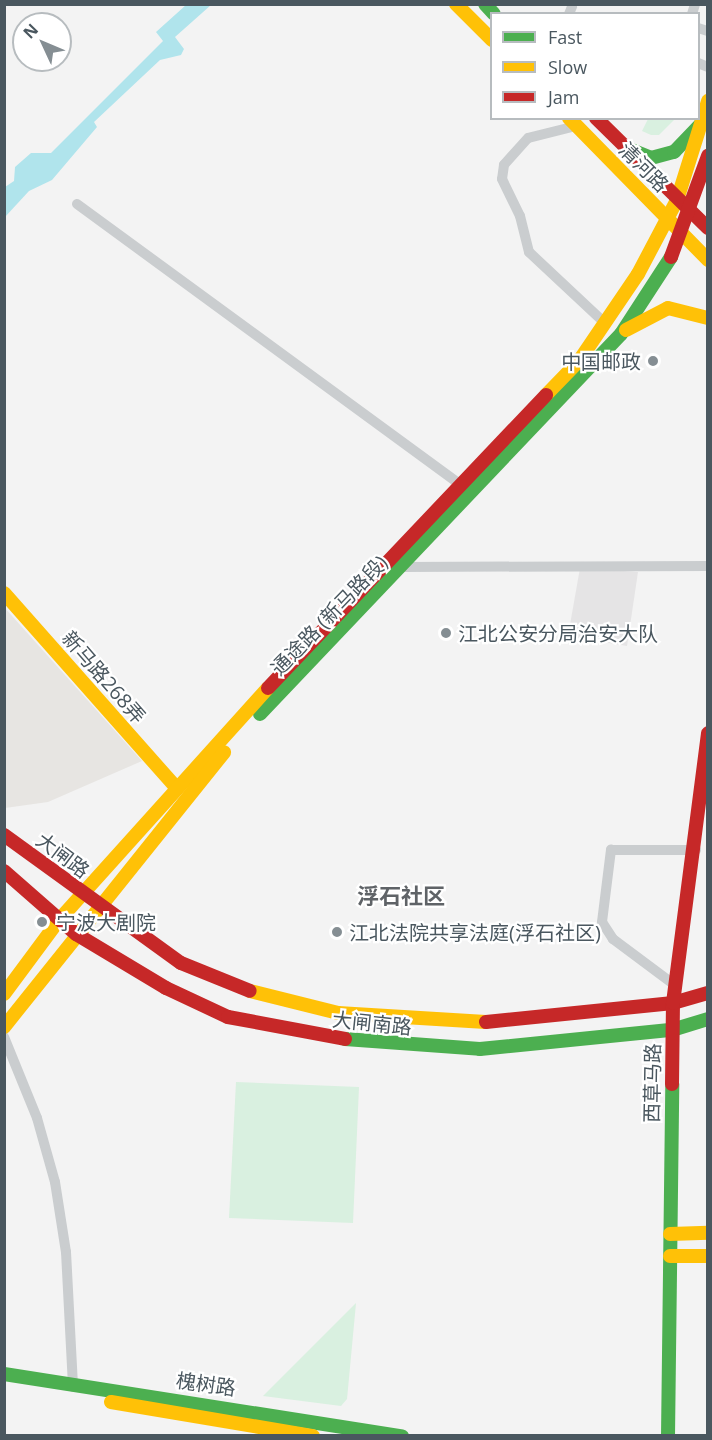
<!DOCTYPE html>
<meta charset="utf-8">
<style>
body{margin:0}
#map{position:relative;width:712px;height:1440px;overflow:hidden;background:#f3f3f3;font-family:"Open Sans","Noto Sans SC",sans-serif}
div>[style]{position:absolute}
.commercial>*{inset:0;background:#e7e5e2}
.education>*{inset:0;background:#e5e4e5}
.green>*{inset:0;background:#d9f0e0}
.water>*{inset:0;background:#b0e4ec}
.street-tunnel>*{height:10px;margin-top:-5px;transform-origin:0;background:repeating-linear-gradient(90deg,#c9ccce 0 10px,transparent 0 15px)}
.street>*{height:10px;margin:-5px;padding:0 5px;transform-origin:5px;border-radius:5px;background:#cacdcf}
.fast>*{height:14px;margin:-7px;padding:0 7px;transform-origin:7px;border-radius:7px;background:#4caf50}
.slow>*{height:14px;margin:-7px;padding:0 7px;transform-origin:7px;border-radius:7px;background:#ffc107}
.jam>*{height:14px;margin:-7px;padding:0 7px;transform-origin:7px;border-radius:7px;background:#c62828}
.dots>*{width:16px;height:16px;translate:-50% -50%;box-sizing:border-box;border:3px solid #fff;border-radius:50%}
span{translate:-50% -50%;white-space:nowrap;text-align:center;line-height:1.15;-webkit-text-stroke:4.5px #fff;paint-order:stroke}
.street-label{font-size:20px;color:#4a575f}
.poi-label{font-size:20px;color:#4a575f}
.right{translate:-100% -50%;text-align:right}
.left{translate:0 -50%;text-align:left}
.quarter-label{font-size:22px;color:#5f6367;font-weight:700}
.frame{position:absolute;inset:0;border:6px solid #4a575f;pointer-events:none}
.legend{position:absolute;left:490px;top:12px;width:210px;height:108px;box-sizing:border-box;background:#fff;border:2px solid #b7bcbf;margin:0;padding:8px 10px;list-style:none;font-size:18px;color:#4a575f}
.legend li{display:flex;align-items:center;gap:12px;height:30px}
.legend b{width:30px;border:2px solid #b7bcbf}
.north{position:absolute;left:12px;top:12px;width:60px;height:60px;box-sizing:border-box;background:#fff;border:2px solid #b7bcbf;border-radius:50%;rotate:314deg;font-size:16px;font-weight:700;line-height:24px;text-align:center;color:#4a575f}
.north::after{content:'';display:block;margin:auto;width:21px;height:27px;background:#858e93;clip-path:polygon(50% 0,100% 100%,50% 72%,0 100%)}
</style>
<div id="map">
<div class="commercial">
<i style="clip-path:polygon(4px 607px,142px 761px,48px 802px,5px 808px)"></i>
</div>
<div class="education">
<i style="clip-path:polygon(580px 568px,638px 572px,627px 646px,568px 636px)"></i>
</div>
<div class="green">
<i style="clip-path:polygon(648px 119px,648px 118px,675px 119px,659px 135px,651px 135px,642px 131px)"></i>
<i style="clip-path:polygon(236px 1082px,359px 1087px,353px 1223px,229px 1218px)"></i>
<i style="clip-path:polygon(356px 1303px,347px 1399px,341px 1406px,263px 1396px)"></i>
</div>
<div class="water">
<i style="clip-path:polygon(186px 5px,211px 5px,175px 37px,184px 49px,181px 55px,160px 60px,94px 122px,97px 127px,52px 180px,29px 191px,5px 217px,5px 187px,14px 181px,15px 167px,31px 153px,51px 153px,163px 41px,156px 32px)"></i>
</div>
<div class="street-tunnel">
<i style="left:569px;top:14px;width:11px;rotate:-68deg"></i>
</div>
<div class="street">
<i style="left:692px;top:14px;width:10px;rotate:-73deg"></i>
<i style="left:698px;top:28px;width:10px;rotate:17deg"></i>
<i style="left:698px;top:63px;width:11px;rotate:22deg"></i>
<i style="left:576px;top:126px;width:49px;rotate:166deg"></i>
<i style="left:528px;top:138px;width:36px;rotate:132deg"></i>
<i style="left:504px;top:165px;width:14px;rotate:98deg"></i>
<i style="left:502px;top:179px;width:41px;rotate:64.1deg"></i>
<i style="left:520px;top:216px;width:37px;rotate:76deg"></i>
<i style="left:529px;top:252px;width:104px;rotate:43.1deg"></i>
<i style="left:77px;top:204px;width:476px;rotate:36.2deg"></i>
<i style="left:402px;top:567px;width:306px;rotate:-0.2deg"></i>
<i style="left:676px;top:986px;width:79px;rotate:-143.3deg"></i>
<i style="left:613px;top:939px;width:20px;rotate:-123deg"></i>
<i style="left:602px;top:922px;width:73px;rotate:-82.9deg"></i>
<i style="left:611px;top:850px;width:85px"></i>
<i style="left:4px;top:1037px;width:87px;rotate:67.8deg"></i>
<i style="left:37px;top:1118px;width:66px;rotate:74.3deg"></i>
<i style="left:55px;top:1182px;width:71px;rotate:81.1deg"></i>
<i style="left:66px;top:1252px;width:135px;rotate:87deg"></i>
</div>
<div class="fast">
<i style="left:485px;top:4px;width:13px;rotate:48deg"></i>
<i style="left:629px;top:149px;width:24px;rotate:22deg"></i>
<i style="left:651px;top:158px;width:24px;rotate:-15deg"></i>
<i style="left:674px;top:152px;width:39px;rotate:-46deg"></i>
<i style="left:260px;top:714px;width:524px;rotate:-46.47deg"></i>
<i style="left:621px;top:334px;width:92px;rotate:-57deg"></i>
<i style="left:345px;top:1039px;width:135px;rotate:4.2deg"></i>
<i style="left:480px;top:1049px;width:193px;rotate:-5.7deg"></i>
<i style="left:672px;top:1030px;width:38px;rotate:-17deg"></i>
<i style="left:4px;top:1374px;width:403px;rotate:8.9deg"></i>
<i style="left:668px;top:1436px;width:352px;rotate:-89.3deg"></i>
</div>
<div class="slow">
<i style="left:456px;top:4px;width:51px;rotate:45deg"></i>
<i style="left:569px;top:118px;width:199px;rotate:45.6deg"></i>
<i style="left:626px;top:330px;width:47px;rotate:-27.6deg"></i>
<i style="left:668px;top:308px;width:41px;rotate:14deg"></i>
<i style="left:546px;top:395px;width:47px;rotate:-45.9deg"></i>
<i style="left:579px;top:361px;width:105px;rotate:-55.9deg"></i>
<i style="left:638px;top:274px;width:84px;rotate:-62.2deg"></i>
<i style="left:677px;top:200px;width:104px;rotate:-72.6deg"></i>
<i style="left:4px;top:593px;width:258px;rotate:48.5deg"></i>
<i style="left:250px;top:991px;width:91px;rotate:14deg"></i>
<i style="left:338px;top:1013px;width:148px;rotate:3.5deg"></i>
<i style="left:4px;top:994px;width:92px;rotate:-53.4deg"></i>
<i style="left:59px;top:920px;width:312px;rotate:-48deg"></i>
<i style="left:4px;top:1027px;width:352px;rotate:-51.3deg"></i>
<i style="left:670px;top:1234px;width:38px;rotate:-2deg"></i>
<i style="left:670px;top:1256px;width:38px"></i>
<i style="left:111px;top:1402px;width:205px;rotate:9.6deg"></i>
</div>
<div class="jam">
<i style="left:596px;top:118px;width:157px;rotate:44.5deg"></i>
<i style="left:671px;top:257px;width:108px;rotate:-69.9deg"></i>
<i style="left:268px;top:688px;width:404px;rotate:-46.5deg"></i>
<i style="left:4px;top:835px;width:218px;rotate:35.9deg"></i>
<i style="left:181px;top:963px;width:74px;rotate:22.1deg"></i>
<i style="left:4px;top:871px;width:96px;rotate:41.2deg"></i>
<i style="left:76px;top:934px;width:105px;rotate:31deg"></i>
<i style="left:166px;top:988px;width:68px;rotate:25.1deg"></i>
<i style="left:228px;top:1017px;width:119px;rotate:10.6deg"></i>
<i style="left:486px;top:1022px;width:188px;rotate:-5.8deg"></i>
<i style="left:673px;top:1003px;width:36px;rotate:-16deg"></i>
<i style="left:672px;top:1084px;width:81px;rotate:-89.3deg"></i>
<i style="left:673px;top:1003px;width:272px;rotate:-82.6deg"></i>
</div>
<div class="dots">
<i style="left:653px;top:361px;background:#858e93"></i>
<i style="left:446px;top:633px;background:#858e93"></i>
<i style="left:42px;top:922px;background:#858e93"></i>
<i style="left:337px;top:932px;background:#858e93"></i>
</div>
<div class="street-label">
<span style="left:644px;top:167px;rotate:45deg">清河路</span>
<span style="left:329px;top:615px;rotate:-46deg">通途路 (新马路段)</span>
<span style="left:104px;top:677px;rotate:49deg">新马路268弄</span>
<span style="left:63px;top:855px;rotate:37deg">大闸路</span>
<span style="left:372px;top:1023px;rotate:6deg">大闸南路</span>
<span style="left:652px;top:1083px;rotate:-89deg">西草马路</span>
<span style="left:206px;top:1384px;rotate:8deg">槐树路</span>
</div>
<div class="poi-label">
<span class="right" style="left:641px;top:361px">中国邮政</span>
<span class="left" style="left:458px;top:633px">江北公安分局治安大队</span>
<span class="left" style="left:56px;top:922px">宁波大剧院</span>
<span class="left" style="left:349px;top:932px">江北法院共享法庭(浮石社区)</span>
</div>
<div class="quarter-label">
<span style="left:401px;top:896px">浮石社区</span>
</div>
<div class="frame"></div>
<ul class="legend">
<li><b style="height:8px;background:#4caf50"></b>Fast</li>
<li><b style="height:8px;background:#ffc107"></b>Slow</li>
<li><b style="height:8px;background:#c62828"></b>Jam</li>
</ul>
<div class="north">N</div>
</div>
